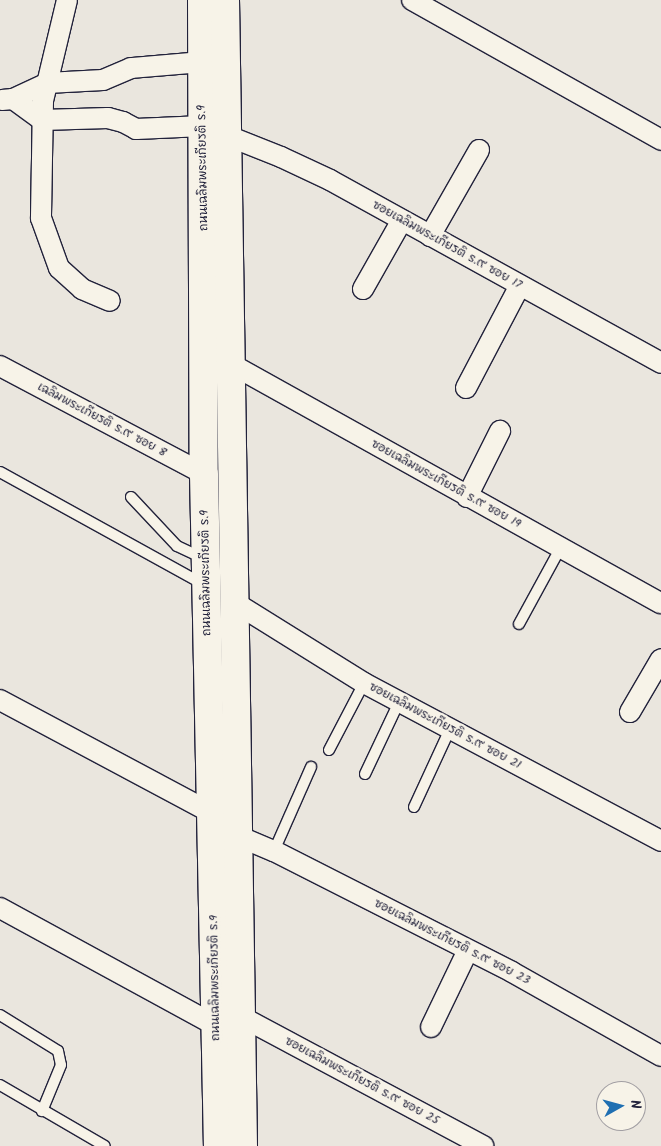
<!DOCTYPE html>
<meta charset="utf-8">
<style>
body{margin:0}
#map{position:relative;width:661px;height:1146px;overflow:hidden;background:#eae6de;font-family:Kalam,"Playpen Sans Thai",sans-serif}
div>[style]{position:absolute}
.roads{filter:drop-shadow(1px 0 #22223b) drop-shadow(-1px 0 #22223b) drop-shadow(0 1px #22223b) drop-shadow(0 -1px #22223b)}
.lane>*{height:10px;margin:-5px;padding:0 5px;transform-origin:5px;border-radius:5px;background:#f7f3e8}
.street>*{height:20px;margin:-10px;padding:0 10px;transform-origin:10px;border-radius:10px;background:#f7f3e8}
.secondary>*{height:28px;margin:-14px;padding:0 14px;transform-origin:14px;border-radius:14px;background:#f7f3e8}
span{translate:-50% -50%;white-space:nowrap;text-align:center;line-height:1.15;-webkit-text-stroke:5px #f7f3e8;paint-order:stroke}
.street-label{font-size:12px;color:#22223b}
.north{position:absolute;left:596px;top:1081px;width:50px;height:50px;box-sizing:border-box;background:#f7f3e8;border:1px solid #a29fa3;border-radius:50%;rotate:83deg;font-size:14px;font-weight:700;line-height:20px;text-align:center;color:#22223b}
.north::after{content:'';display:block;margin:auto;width:18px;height:22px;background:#1f6fb2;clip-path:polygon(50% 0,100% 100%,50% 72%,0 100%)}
</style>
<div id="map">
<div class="roads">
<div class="lane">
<i style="left:0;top:472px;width:232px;rotate:28.9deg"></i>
<i style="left:131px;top:497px;width:67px;rotate:46.8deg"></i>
<i style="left:177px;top:546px;width:23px;rotate:25deg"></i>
<i style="left:198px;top:556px;width:6px;rotate:-18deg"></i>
<i style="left:519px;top:624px;width:88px;rotate:-61.4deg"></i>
<i style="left:329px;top:750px;width:76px;rotate:-62.4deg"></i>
<i style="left:365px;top:774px;width:80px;rotate:-64.7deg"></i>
<i style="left:414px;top:807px;width:86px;rotate:-65.2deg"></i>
<i style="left:274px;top:851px;width:92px;rotate:-66.2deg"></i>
<i style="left:0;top:1015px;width:68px;rotate:31.8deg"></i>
<i style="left:58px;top:1051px;width:14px;rotate:78deg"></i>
<i style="left:61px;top:1065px;width:50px;rotate:112.4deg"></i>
<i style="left:0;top:1085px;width:121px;rotate:30.2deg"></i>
</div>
<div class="street">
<i style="left:67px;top:0;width:104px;rotate:103.4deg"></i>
<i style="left:43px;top:101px;width:117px;rotate:91deg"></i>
<i style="left:41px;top:218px;width:53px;rotate:70.2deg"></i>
<i style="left:59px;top:268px;width:31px;rotate:42deg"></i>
<i style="left:82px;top:289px;width:30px;rotate:23deg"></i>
<i style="left:412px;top:0;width:286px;rotate:29.3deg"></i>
<i style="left:13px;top:99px;width:36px;rotate:36deg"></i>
<i style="left:42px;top:120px;width:66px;rotate:-1.7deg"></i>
<i style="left:108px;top:118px;width:16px;rotate:15deg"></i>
<i style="left:123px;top:122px;width:15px;rotate:28deg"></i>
<i style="left:136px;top:129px;width:67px;rotate:-2.6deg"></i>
<i style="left:203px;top:126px;width:84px;rotate:21.7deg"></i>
<i style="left:281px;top:157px;width:54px;rotate:25.1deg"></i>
<i style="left:330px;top:180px;width:378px;rotate:28.9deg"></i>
<i style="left:2px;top:100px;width:11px;rotate:-5deg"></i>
<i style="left:13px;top:99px;width:38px;rotate:-25deg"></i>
<i style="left:47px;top:83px;width:56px;rotate:-3.1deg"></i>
<i style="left:103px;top:80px;width:30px;rotate:-23deg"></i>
<i style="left:131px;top:68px;width:70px;rotate:-4.9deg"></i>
<i style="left:430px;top:236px;width:99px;rotate:-60.3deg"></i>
<i style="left:363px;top:289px;width:79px;rotate:-60.5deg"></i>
<i style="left:231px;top:364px;width:492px;rotate:29.1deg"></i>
<i style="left:0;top:366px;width:231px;rotate:27.9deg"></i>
<i style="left:466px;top:388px;width:116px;rotate:-62.3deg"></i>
<i style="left:467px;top:497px;width:74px;rotate:-63.4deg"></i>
<i style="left:234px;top:602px;width:153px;rotate:31.9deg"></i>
<i style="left:364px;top:683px;width:336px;rotate:28deg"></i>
<i style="left:0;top:700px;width:240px;rotate:28.1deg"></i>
<i style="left:630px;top:712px;width:61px;rotate:-59.7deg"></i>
<i style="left:238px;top:836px;width:39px;rotate:23deg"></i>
<i style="left:274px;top:851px;width:267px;rotate:26.9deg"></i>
<i style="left:512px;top:972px;width:171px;rotate:29.4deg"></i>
<i style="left:0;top:908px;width:246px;rotate:28.6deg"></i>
<i style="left:240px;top:1016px;width:276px;rotate:28.1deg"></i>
<i style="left:431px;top:1027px;width:85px;rotate:-64.3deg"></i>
</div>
<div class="secondary">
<i style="left:202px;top:0;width:474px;rotate:89.8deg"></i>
<i style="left:204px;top:474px;width:672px;rotate:88.81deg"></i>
<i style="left:225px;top:0;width:1146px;rotate:89.1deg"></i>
</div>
</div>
<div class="street-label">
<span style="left:203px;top:168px;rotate:-91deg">ถนนเฉลิมพระเกียรติ ร.9</span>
<span style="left:447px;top:245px;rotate:29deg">ซอยเฉลิมพระเกียรติ ร.๙ ซอย 17</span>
<span style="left:102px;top:420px;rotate:28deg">เฉลิมพระเกียรติ ร.๙ ซอย 8</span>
<span style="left:446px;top:484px;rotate:29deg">ซอยเฉลิมพระเกียรติ ร.๙ ซอย 19</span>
<span style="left:206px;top:573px;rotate:-91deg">ถนนเฉลิมพระเกียรติ ร.9</span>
<span style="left:445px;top:726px;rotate:28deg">ซอยเฉลิมพระเกียรติ ร.๙ ซอย 21</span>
<span style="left:452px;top:942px;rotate:27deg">ซอยเฉลิมพระเกียรติ ร.๙ ซอย 23</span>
<span style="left:215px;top:978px;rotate:-91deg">ถนนเฉลิมพระเกียรติ ร.9</span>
<span style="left:362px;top:1081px;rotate:28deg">ซอยเฉลิมพระเกียรติ ร.๙ ซอย 25</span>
</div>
<div class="north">N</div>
</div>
